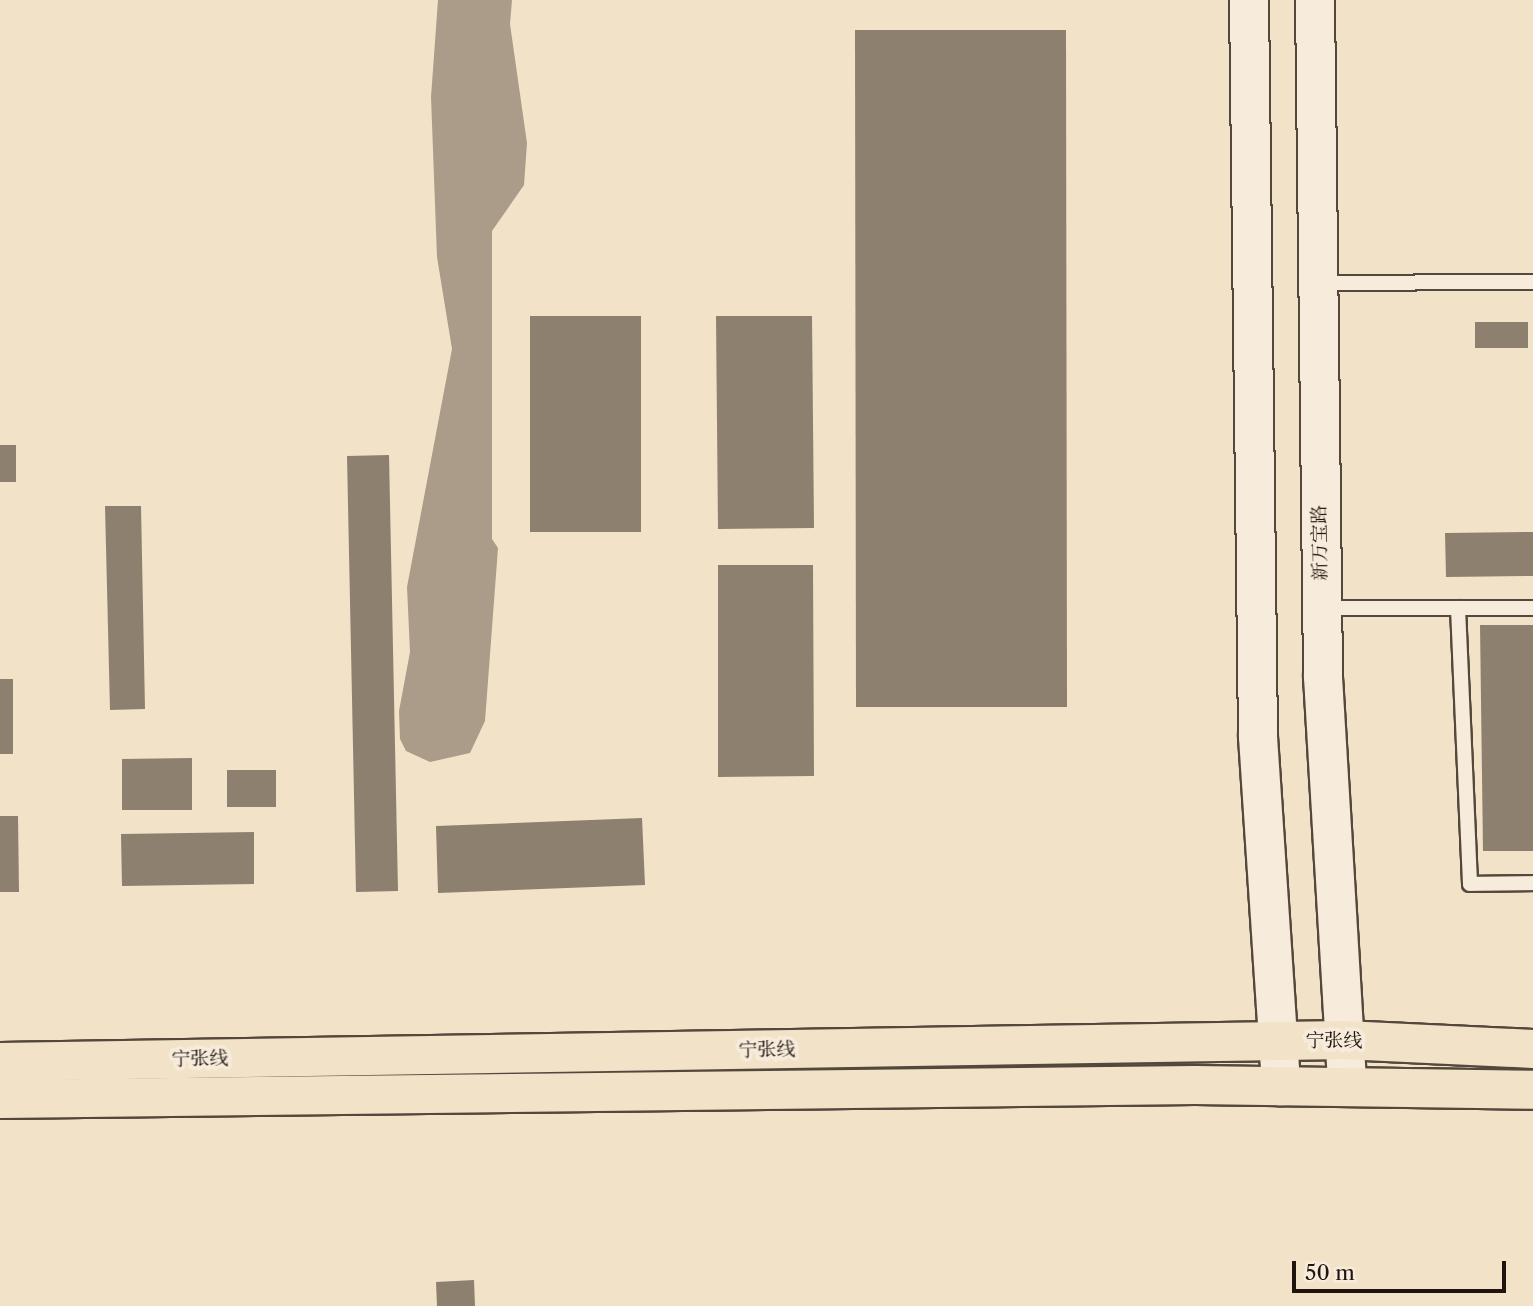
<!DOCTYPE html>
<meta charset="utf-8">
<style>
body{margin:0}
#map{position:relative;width:1533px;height:1306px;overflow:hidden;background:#f2e2c8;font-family:"Libre Caslon Text","Noto Serif SC",serif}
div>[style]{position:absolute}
.water>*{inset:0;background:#aa9c89}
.building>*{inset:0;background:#8d806f}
.roads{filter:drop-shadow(2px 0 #54483c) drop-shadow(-2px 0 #54483c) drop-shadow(0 2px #54483c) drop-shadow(0 -2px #54483c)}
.lane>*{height:14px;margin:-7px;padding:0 7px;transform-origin:7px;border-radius:7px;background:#f7ecdb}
.secondary>*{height:38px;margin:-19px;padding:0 19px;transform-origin:19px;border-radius:19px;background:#f7ecdb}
.primary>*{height:38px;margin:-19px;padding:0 19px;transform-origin:19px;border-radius:19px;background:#f2e2c8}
span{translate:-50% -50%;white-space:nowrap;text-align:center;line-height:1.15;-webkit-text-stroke:7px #f7ecdb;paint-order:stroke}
.street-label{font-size:19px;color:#1f150e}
.scale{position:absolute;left:1292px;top:1261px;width:214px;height:32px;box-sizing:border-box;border:4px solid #1f150e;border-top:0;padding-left:9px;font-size:21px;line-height:24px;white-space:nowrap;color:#1f150e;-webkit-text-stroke:5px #f7ecdb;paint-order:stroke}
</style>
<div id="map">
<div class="water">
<i style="clip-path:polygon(438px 0,512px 0,510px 24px,527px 143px,524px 185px,492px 231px,492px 539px,498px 548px,485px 721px,470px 753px,430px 762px,406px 751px,400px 739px,399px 711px,410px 652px,407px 587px,452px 349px,437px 257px,431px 97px)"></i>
</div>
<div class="building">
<i style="clip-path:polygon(855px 30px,1066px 30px,1067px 707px,856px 707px)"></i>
<i style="clip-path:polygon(530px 316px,641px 316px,641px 532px,530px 532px)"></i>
<i style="clip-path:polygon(716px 316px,812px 316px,814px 528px,718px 529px)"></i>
<i style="clip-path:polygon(1475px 322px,1528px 322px,1528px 348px,1475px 348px)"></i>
<i style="clip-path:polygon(0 445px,16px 445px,16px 482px,0 482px)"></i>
<i style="clip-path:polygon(389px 455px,398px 891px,356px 892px,347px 456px)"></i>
<i style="clip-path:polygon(105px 506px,141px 506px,145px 709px,110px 710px)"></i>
<i style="clip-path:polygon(1533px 532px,1533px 576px,1446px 577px,1445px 533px)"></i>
<i style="clip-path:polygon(718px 565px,813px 565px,814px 776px,718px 777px)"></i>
<i style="clip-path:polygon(1480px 625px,1533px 625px,1533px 851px,1483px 851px)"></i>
<i style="clip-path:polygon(0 679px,13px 679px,13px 754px,0 754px)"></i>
<i style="clip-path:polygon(192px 758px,192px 810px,122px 810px,122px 759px)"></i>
<i style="clip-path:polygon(227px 770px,276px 770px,276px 807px,227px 807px)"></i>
<i style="clip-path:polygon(0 816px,18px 816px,19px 892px,0 892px)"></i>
<i style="clip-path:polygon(642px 818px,645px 885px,438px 893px,436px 826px)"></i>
<i style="clip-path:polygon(254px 832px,254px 884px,122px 886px,121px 834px)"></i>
<i style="clip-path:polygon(474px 1280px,475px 1306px,437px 1306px,436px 1282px)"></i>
</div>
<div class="roads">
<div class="lane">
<i style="left:1321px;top:283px;width:212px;rotate:-0.3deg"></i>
<i style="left:1324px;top:608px;width:209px"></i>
<i style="left:1458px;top:608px;width:276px;rotate:87.5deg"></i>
<i style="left:1470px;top:884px;width:63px;rotate:-0.9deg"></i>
</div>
<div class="secondary">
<i style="left:1249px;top:0;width:737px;rotate:89.3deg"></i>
<i style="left:1258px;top:737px;width:350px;rotate:86.2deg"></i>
<i style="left:1315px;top:0;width:677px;rotate:89.32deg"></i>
<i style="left:1323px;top:677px;width:410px;rotate:86.6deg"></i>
</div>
<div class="primary">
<i style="left:0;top:1062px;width:1344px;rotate:-0.94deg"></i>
<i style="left:1344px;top:1040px;width:189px;rotate:2.7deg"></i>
<i style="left:0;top:1099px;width:1195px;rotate:-0.67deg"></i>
<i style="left:1195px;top:1085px;width:338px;rotate:0.8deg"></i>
</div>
</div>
<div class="street-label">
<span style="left:1320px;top:543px;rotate:-91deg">新万宝路</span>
<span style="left:1334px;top:1041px">宁张线</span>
<span style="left:767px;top:1050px;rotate:-1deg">宁张线</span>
<span style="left:200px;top:1059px;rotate:-1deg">宁张线</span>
</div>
<div class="scale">50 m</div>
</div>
